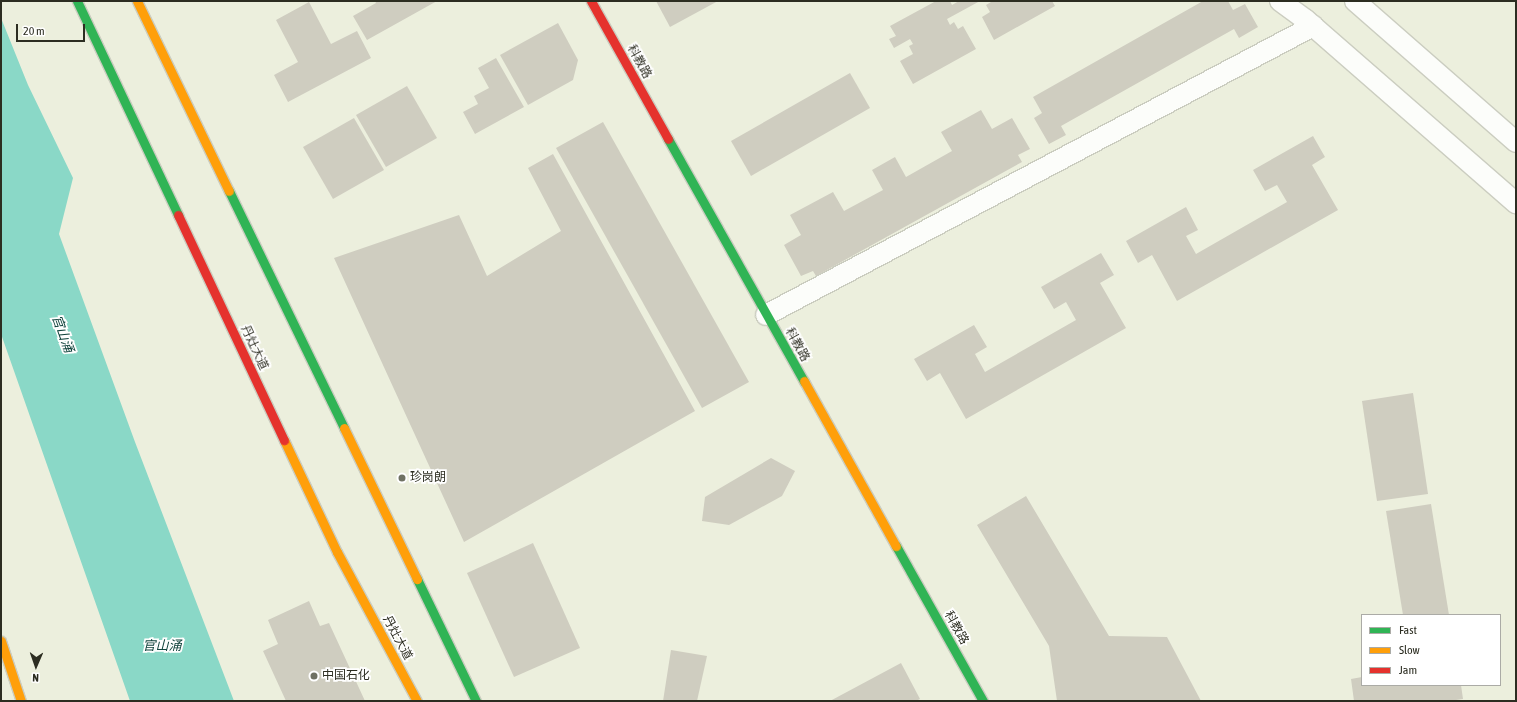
<!DOCTYPE html>
<meta charset="utf-8">
<style>
body{margin:0}
#map{position:relative;width:1517px;height:702px;overflow:hidden;background:#ecefdd;font-family:"Asap Condensed","Noto Sans SC",sans-serif}
div>[style]{position:absolute}
.water>*{inset:0;background:#8ad8c7}
.building>*{inset:0;background:#cfcdc0}
.roads{filter:drop-shadow(1px 0 #cbcdc0) drop-shadow(-1px 0 #cbcdc0) drop-shadow(0 1px #cbcdc0) drop-shadow(0 -1px #cbcdc0)}
.street>*{height:20px;margin:-10px;padding:0 10px;transform-origin:10px;border-radius:10px;background:#fcfdfa}
.fast>*{height:9px;margin:-4.5px;padding:0 4.5px;transform-origin:4.5px;border-radius:4.5px;background:#30b455}
.slow>*{height:9px;margin:-4.5px;padding:0 4.5px;transform-origin:4.5px;border-radius:4.5px;background:#ff9f0a}
.jam>*{height:9px;margin:-4.5px;padding:0 4.5px;transform-origin:4.5px;border-radius:4.5px;background:#e5322d}
.dots>*{width:11px;height:11px;translate:-50% -50%;box-sizing:border-box;border:2px solid #fff;border-radius:50%}
span{translate:-50% -50%;white-space:nowrap;text-align:center;line-height:1.15;-webkit-text-stroke:3.5px #fff;paint-order:stroke}
.street-label{font-size:12px;color:#2c2d21}
.poi-label{font-size:12px;color:#2c2d21}
.left{translate:0 -50%;text-align:left}
.water-label{font-size:13px;color:#10433c;font-style:italic}
.frame{position:absolute;inset:0;border:2px solid #2c2d21;pointer-events:none}
.legend{position:absolute;left:1361px;top:614px;width:140px;height:72px;box-sizing:border-box;background:#fff;border:1px solid #ababa6;margin:0;padding:5px 7px;list-style:none;font-size:12px;color:#2c2d21}
.legend li{display:flex;align-items:center;gap:8px;height:20px}
.legend b{width:20px;border:1px solid #ababa6}
.north{position:absolute;left:16px;top:646px;width:40px;height:40px;-webkit-text-stroke:3px #fff;paint-order:stroke;rotate:182deg;font-size:11px;font-weight:700;line-height:16px;text-align:center;color:#2c2d21}
.north::after{content:'';display:block;margin:auto;width:14px;height:18px;background:#2c2d21;clip-path:polygon(50% 0,100% 100%,50% 72%,0 100%)}
.scale{position:absolute;left:16px;top:24px;width:69px;height:18px;box-sizing:border-box;border:2px solid #2c2d21;border-top:0;padding-left:5px;font-size:12px;line-height:14px;white-space:nowrap;color:#2c2d21;-webkit-text-stroke:3px #fff;paint-order:stroke}
</style>
<div id="map">
<div class="water">
<i style="clip-path:polygon(1px 18px,28px 85px,73px 178px,59px 234px,135px 442px,234px 701px,130px 701px,1px 334px)"></i>
</div>
<div class="building">
<i style="clip-path:polygon(375px 1px,437px 1px,367px 40px,353px 16px,376px 3px)"></i>
<i style="clip-path:polygon(656px 1px,718px 1px,670px 27px)"></i>
<i style="clip-path:polygon(936px 1px,950px 1px,952px 5px,959px 1px,980px 1px,947px 19px,950px 25px,954px 22px,958px 29px,963px 26px,976px 49px,913px 84px,900px 61px,913px 54px,909px 46px,913px 44px,910px 39px,894px 48px,889px 39px,896px 36px,890px 26px)"></i>
<i style="clip-path:polygon(990px 1px,1052px 1px,1055px 6px,994px 40px,982px 17px,990px 12px,986px 5px,991px 2px)"></i>
<i style="clip-path:polygon(1203px 1px,1228px 1px,1233px 10px,1245px 4px,1258px 27px,1239px 38px,1234px 29px,1061px 126px,1066px 135px,1049px 144px,1034px 118px,1042px 113px,1033px 97px)"></i>
<i style="clip-path:polygon(309px 2px,331px 44px,357px 31px,371px 58px,288px 102px,274px 75px,298px 62px,276px 20px)"></i>
<i style="clip-path:polygon(558px 23px,578px 60px,573px 80px,528px 105px,500px 55px)"></i>
<i style="clip-path:polygon(496px 58px,524px 107px,475px 134px,463px 112px,478px 104px,474px 96px,489px 88px,478px 68px)"></i>
<i style="clip-path:polygon(850px 73px,870px 108px,751px 176px,731px 141px)"></i>
<i style="clip-path:polygon(407px 86px,437px 138px,386px 167px,356px 115px)"></i>
<i style="clip-path:polygon(981px 110px,992px 129px,1012px 118px,1030px 149px,1018px 155px,1022px 162px,816px 276px,813px 271px,801px 276px,784px 245px,801px 235px,790px 215px,833px 192px,844px 211px,883px 190px,872px 170px,895px 157px,906px 177px,952px 151px,941px 132px)"></i>
<i style="clip-path:polygon(354px 118px,384px 170px,333px 199px,303px 147px)"></i>
<i style="clip-path:polygon(603px 122px,749px 382px,702px 408px,556px 148px)"></i>
<i style="clip-path:polygon(1313px 136px,1325px 157px,1312px 165px,1338px 210px,1177px 301px,1152px 255px,1138px 263px,1126px 241px,1186px 207px,1198px 230px,1186px 236px,1196px 254px,1287px 202px,1277px 185px,1265px 191px,1253px 170px)"></i>
<i style="clip-path:polygon(553px 154px,695px 411px,464px 542px,334px 258px,459px 215px,487px 276px,561px 231px,528px 168px)"></i>
<i style="clip-path:polygon(1101px 253px,1114px 275px,1100px 283px,1126px 328px,966px 419px,940px 373px,927px 381px,914px 359px,974px 325px,987px 347px,975px 354px,985px 372px,1076px 320px,1066px 302px,1054px 309px,1041px 287px)"></i>
<i style="clip-path:polygon(1413px 393px,1428px 494px,1377px 501px,1362px 401px)"></i>
<i style="clip-path:polygon(771px 458px,795px 471px,782px 496px,729px 525px,702px 521px,705px 497px)"></i>
<i style="clip-path:polygon(1026px 496px,1109px 636px,1167px 637px,1201px 701px,1057px 701px,1049px 646px,977px 525px)"></i>
<i style="clip-path:polygon(1431px 504px,1449px 615px,1403px 615px,1386px 511px)"></i>
<i style="clip-path:polygon(533px 543px,580px 648px,514px 677px,467px 573px)"></i>
<i style="clip-path:polygon(309px 601px,320px 626px,329px 623px,365px 701px,286px 701px,263px 651px,278px 644px,268px 620px)"></i>
<i style="clip-path:polygon(671px 650px,707px 656px,697px 701px,663px 701px)"></i>
<i style="clip-path:polygon(901px 663px,920px 699px,916px 701px,830px 701px)"></i>
<i style="clip-path:polygon(1362px 677px,1362px 685px,1461px 685px,1463px 699px,1449px 701px,1354px 701px,1351px 679px)"></i>
</div>
<div class="roads">
<div class="street">
<i style="left:1280px;top:1px;width:32px;rotate:36deg"></i>
<i style="left:1306px;top:20px;width:279px;rotate:41.1deg"></i>
<i style="left:1355px;top:1px;width:214px;rotate:41.2deg"></i>
<i style="left:766px;top:315px;width:619px;rotate:-27.85deg"></i>
</div>
<div class="fast">
<i style="left:77px;top:1px;width:237px;rotate:64.7deg"></i>
<i style="left:668px;top:139px;width:278px;rotate:60.7deg"></i>
<i style="left:229px;top:191px;width:263px;rotate:64.1deg"></i>
<i style="left:896px;top:546px;width:178px;rotate:60.7deg"></i>
<i style="left:417px;top:579px;width:136px;rotate:64.2deg"></i>
</div>
<div class="slow">
<i style="left:137px;top:1px;width:211px;rotate:64.2deg"></i>
<i style="left:804px;top:381px;width:189px;rotate:60.9deg"></i>
<i style="left:344px;top:428px;width:168px;rotate:64.2deg"></i>
<i style="left:284px;top:440px;width:124px;rotate:64.7deg"></i>
<i style="left:337px;top:552px;width:169px;rotate:61.8deg"></i>
<i style="left:1px;top:641px;width:63px;rotate:71.6deg"></i>
</div>
<div class="jam">
<i style="left:591px;top:1px;width:158px;rotate:60.8deg"></i>
<i style="left:178px;top:215px;width:249px;rotate:64.8deg"></i>
</div>
</div>
<div class="dots">
<i style="left:402px;top:478px;background:#6f7163"></i>
<i style="left:314px;top:676px;background:#6f7163"></i>
</div>
<div class="street-label">
<span style="left:639px;top:62px;rotate:61deg">科教路</span>
<span style="left:797px;top:345px;rotate:61deg">科教路</span>
<span style="left:254px;top:348px;rotate:65deg">丹灶大道</span>
<span style="left:956px;top:628px;rotate:61deg">科教路</span>
<span style="left:397px;top:638px;rotate:62deg">丹灶大道</span>
</div>
<div class="poi-label">
<span class="left" style="left:410px;top:478px">珍岗朗</span>
<span class="left" style="left:322px;top:676px">中国石化</span>
</div>
<div class="water-label">
<span style="left:62px;top:334px;rotate:70deg">官山涌</span>
<span style="left:162px;top:646px">官山涌</span>
</div>
<div class="frame"></div>
<ul class="legend">
<li><b style="height:5px;background:#30b455"></b>Fast</li>
<li><b style="height:5px;background:#ff9f0a"></b>Slow</li>
<li><b style="height:5px;background:#e5322d"></b>Jam</li>
</ul>
<div class="north">N</div>
<div class="scale">20 m</div>
</div>
